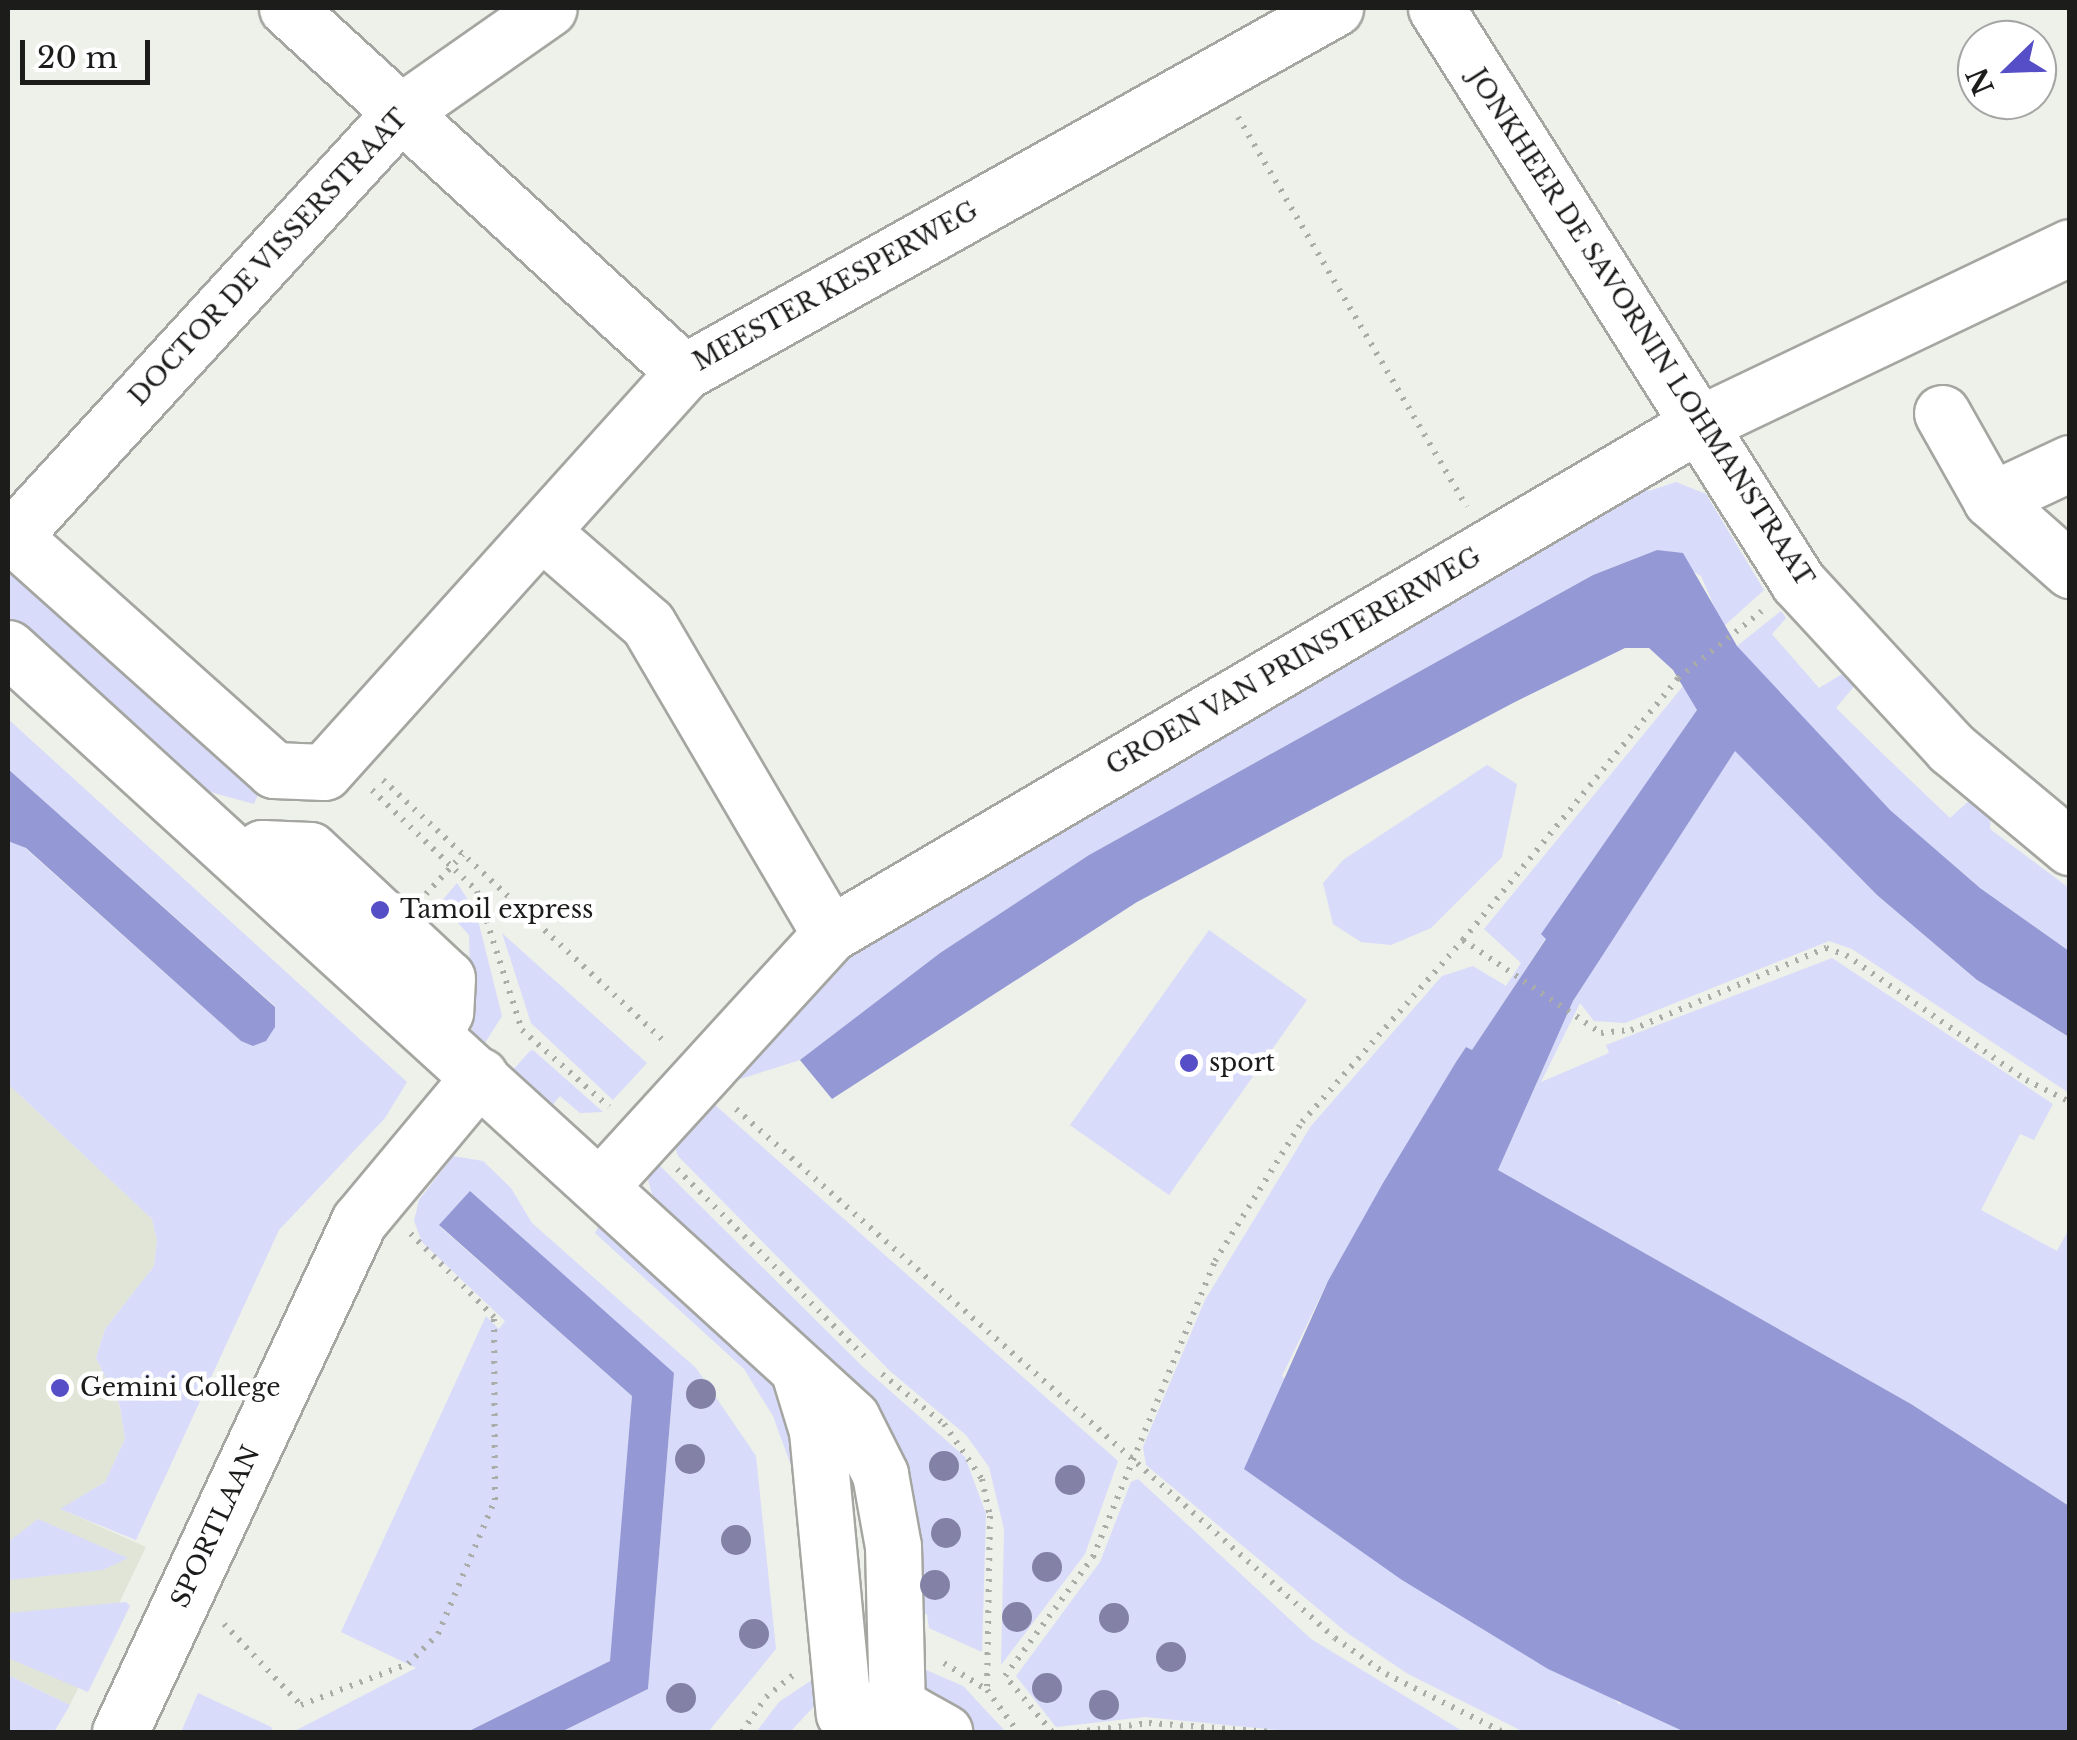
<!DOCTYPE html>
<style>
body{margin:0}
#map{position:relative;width:2077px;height:1740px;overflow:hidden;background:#eef0ea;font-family:"Libre Baskerville",serif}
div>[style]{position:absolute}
.built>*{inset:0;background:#e1e5d8}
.green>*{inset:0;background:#d8dbfa}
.water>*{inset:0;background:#9499d5}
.path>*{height:6px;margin-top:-3px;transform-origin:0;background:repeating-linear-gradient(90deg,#aaaca7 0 2.5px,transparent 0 10.5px)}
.roads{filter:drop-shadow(2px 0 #a5a6a1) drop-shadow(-2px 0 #a5a6a1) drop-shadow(0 2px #a5a6a1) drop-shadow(0 -2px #a5a6a1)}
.minor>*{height:55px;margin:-27.5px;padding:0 27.5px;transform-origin:27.5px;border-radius:27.5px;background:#fff}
.trees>*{width:30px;height:30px;margin:-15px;border-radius:50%;background:#8381a5}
.dots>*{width:28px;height:28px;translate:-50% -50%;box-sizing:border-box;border:5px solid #fff;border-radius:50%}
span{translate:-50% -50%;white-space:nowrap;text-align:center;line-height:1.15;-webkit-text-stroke:9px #fff;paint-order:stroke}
.street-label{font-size:25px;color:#1c1d1b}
.poi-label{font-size:25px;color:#1c1d1b}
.left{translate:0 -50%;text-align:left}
.frame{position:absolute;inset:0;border:10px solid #1c1d1b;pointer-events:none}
.north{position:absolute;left:1957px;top:20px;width:100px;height:100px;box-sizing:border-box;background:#fff;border:2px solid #a4a5a4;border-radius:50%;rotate:247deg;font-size:28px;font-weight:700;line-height:40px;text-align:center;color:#1c1d1b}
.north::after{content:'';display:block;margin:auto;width:35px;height:45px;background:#554ec6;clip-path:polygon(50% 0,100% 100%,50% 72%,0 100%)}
.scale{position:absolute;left:20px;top:40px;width:130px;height:45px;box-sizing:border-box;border:5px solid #1c1d1b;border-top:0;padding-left:12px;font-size:30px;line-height:35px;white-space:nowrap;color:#1c1d1b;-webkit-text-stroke:8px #fff;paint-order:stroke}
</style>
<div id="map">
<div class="built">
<i style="clip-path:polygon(8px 1084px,152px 1219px,157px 1240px,154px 1266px,105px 1329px,96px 1358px,120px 1407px,125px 1439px,105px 1482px,61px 1509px,146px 1547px,70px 1705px,8px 1675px)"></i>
</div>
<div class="green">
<i style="clip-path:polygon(1676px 482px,1706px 494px,1764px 590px,1723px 627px,1701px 576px,1657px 550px,1593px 575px,1089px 855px,940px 953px,800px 1060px,721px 1085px,863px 938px,1646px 486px,1649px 491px)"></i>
<i style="clip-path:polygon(8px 550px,263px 782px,254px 804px,196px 788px,8px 618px)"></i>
<i style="clip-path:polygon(1781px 611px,1786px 618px,1772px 634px,1819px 688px,1847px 671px,1856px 684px,1836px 708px,1884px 755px,1950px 818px,1972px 798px,1991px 809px,1990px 829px,2069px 888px,2069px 951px,1980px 888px,1890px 811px,1768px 683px,1737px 646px)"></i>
<i style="clip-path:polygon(1684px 685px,1697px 710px,1542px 934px,1546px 938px,1472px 1051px,1466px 1047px,1456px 1062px,1328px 1281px,1282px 1376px,1620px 1705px,1623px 1700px,1685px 1732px,1524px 1732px,1408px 1674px,1346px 1632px,1146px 1465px,1143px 1447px,1205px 1300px,1311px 1126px,1442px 976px,1473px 966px,1506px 986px,1521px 963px,1484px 929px)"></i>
<i style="clip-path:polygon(8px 719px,407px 1082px,385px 1118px,279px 1230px,136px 1540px,60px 1509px,105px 1482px,125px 1439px,120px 1406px,96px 1358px,105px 1329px,154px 1266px,157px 1240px,152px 1219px,8px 1084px,8px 841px,16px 840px,241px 1041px,275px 1006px,8px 769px)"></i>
<i style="clip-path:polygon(1735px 750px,1877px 895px,1977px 980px,2069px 1037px,2069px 1093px,1852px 949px,1829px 941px,1625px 1023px,1594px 1021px,1580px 1003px,1541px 1082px,1609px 1053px,1606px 1045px,1832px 958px,2053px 1104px,2034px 1140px,2020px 1134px,1981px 1210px,2057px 1251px,2069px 1229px,2069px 1506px,1911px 1404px,1498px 1170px,1573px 1001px)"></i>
<i style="clip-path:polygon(1487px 765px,1517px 784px,1502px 857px,1431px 928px,1391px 945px,1361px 942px,1333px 924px,1323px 883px,1343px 860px)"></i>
<i style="clip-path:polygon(457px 883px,476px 912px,502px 1016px,483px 1046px,472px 1037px,469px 935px,440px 903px)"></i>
<i style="clip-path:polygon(1209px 930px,1307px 1000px,1169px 1195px,1070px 1125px)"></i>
<i style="clip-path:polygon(502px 933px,647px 1063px,613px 1100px,531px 1023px)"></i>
<i style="clip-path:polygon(530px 1051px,533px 1050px,603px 1112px,580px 1113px,560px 1096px,549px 1109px,512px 1071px)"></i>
<i style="clip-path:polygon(706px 1097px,1118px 1461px,1085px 1554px,1001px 1665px,1004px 1529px,989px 1467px,966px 1435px,890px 1371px,678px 1156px,674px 1143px)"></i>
<i style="clip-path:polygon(453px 1156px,483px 1161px,511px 1188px,532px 1223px,696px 1368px,756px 1456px,776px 1649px,708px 1732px,561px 1732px,648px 1689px,674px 1373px,439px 1226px,632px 1396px,611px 1661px,467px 1732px,293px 1732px,416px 1668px,341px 1632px,486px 1316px,499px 1329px,505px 1321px,422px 1242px,414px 1221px,419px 1200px)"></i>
<i style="clip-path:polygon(656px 1162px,863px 1367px,965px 1457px,986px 1514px,982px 1652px,929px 1628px,927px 1614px,908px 1614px,853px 1386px,655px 1204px,646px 1173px)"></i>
<i style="clip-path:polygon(604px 1216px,763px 1368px,787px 1405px,794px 1474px,773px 1416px,744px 1369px,595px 1233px)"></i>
<i style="clip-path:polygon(1138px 1479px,1311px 1639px,1464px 1732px,1297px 1732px,1145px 1717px,1056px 1727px,1016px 1676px,1100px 1562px,1131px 1482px)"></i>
<i style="clip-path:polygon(38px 1519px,128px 1558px,103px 1570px,8px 1580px,8px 1542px)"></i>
<i style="clip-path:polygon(126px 1602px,130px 1606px,88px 1692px,8px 1658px,8px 1613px)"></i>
<i style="clip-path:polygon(917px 1666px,963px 1686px,1006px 1732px,968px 1732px,923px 1692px)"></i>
<i style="clip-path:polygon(825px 1671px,820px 1700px,790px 1732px,756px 1732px,779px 1702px)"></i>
<i style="clip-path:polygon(8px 1675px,70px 1705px,54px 1732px,8px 1732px)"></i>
<i style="clip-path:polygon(198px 1693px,271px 1727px,274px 1732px,181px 1732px)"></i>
</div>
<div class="water">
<i style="clip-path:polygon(1657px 550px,1683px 553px,1737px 646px,1890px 810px,1980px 888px,2069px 951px,2069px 1037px,1977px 980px,1877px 895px,1735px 751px,1573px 1001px,1498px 1170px,1911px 1404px,2069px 1506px,2069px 1732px,1685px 1732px,1548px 1669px,1402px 1580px,1244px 1469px,1328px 1281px,1383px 1183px,1456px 1062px,1466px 1047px,1472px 1050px,1546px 939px,1541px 934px,1697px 710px,1673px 670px,1649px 648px,1625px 648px,1513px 703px,1137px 902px,832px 1099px,800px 1060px,940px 953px,1089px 855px,1593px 575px)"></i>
<i style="clip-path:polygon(8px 769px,275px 1007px,275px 1027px,266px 1041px,253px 1046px,241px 1041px,26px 848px,8px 841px)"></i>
<i style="clip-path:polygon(470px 1191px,674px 1373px,648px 1689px,561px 1732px,467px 1732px,610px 1661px,632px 1396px,439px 1225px)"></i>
</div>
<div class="path">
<i style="left:1238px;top:117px;width:452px;rotate:59.6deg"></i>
<i style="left:383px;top:780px;width:388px;rotate:42.9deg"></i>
<i style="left:372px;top:790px;width:146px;rotate:43.9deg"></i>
<i style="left:477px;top:891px;width:146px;rotate:72.1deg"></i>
<i style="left:522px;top:1030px;width:116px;rotate:41.5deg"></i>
<i style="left:426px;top:894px;width:54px;rotate:-47.2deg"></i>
<i style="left:1463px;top:940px;width:166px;rotate:34deg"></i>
<i style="left:1601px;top:1033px;width:30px;rotate:-6deg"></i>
<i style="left:1631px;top:1030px;width:212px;rotate:-22.8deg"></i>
<i style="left:1826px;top:948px;width:21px;rotate:19deg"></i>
<i style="left:1846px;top:955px;width:219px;rotate:34.8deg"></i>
<i style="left:2026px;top:1080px;width:49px;rotate:26.6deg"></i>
<i style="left:736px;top:1109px;width:799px;rotate:41.45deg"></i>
<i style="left:1335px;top:1638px;width:62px;rotate:35.2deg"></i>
<i style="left:1386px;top:1674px;width:131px;rotate:26.4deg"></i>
<i style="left:677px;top:1169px;width:267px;rotate:45deg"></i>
<i style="left:882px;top:1374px;width:80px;rotate:38.9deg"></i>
<i style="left:944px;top:1424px;width:67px;rotate:55.4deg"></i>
<i style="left:982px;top:1479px;width:38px;rotate:78deg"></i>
<i style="left:990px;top:1516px;width:174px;rotate:91deg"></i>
<i style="left:224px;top:1624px;width:112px;rotate:46.5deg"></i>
<i style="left:301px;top:1705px;width:115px;rotate:-21deg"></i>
<i style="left:408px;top:1664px;width:42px;rotate:-45deg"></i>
<i style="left:438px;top:1634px;width:146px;rotate:-67deg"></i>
<i style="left:495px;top:1500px;width:183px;rotate:-90.3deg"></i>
<i style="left:494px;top:1317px;width:120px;rotate:-135deg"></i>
<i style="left:944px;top:1663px;width:51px;rotate:32.1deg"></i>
<i style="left:987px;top:1690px;width:52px;rotate:53.6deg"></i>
<i style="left:742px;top:1732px;width:42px;rotate:-55.6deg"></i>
<i style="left:766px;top:1697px;width:36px;rotate:-39deg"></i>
<i style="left:1052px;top:1732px;width:73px;rotate:-130deg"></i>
<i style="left:1005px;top:1676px;width:148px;rotate:-53.5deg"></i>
<i style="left:1093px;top:1557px;width:320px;rotate:-67.6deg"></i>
<i style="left:1215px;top:1261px;width:164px;rotate:-58deg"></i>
<i style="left:1302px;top:1122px;width:243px;rotate:-48.5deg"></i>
<i style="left:1463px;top:940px;width:339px;rotate:-50.6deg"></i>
<i style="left:1678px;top:678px;width:107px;rotate:-38.6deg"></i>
<i style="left:1077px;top:1732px;width:73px;rotate:-7.1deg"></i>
<i style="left:1149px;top:1723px;width:123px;rotate:4.2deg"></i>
</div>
<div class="roads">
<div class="minor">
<i style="left:287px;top:8px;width:539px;rotate:42.52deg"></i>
<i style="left:1436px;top:8px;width:679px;rotate:57.76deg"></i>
<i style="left:1798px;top:582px;width:226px;rotate:47.3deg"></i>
<i style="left:1951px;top:748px;width:155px;rotate:39.8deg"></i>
<i style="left:1942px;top:413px;width:100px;rotate:60.6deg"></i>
<i style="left:1991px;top:500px;width:106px;rotate:41.5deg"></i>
<i style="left:1991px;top:500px;width:87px;rotate:-25.1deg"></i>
<i style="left:8px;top:532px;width:357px;rotate:41.8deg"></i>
<i style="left:274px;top:770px;width:50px;rotate:2.3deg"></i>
<i style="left:324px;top:772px;width:538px;rotate:-48.01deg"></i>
<i style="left:684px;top:372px;width:746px;rotate:-29.21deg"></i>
<i style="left:542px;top:532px;width:140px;rotate:41deg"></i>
<i style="left:648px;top:624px;width:359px;rotate:59.6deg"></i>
<i style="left:13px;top:536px;width:576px;rotate:-47.53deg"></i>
<i style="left:402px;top:111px;width:179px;rotate:-35deg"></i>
<i style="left:8px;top:648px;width:1142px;rotate:42.37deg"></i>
<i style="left:852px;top:1418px;width:63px;rotate:63.4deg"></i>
<i style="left:880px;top:1474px;width:73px;rotate:79.8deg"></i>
<i style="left:893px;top:1546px;width:164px;rotate:88.6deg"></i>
<i style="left:245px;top:860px;width:21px;rotate:-35deg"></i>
<i style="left:262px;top:848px;width:48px;rotate:2.4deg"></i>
<i style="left:310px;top:850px;width:187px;rotate:43.1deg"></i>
<i style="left:447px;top:978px;width:34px;rotate:93deg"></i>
<i style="left:445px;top:1012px;width:25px;rotate:117deg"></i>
<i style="left:600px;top:1186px;width:341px;rotate:-47.6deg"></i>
<i style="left:830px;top:934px;width:1005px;rotate:-30.42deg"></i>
<i style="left:1697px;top:425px;width:413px;rotate:-25.5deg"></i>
<i style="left:799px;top:1372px;width:62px;rotate:73deg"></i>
<i style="left:817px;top:1431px;width:284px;rotate:84.6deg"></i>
<i style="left:863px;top:1709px;width:49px;rotate:5.8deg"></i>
<i style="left:912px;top:1714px;width:37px;rotate:29deg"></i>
<i style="left:120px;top:1732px;width:564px;rotate:-64.93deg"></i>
<i style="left:359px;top:1221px;width:189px;rotate:-50.2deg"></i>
</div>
</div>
<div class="trees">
<i style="left:701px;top:1394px"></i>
<i style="left:690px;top:1459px"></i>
<i style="left:944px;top:1466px"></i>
<i style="left:1070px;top:1480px"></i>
<i style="left:946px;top:1533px"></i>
<i style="left:736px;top:1540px"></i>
<i style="left:1047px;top:1567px"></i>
<i style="left:935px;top:1585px"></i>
<i style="left:1017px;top:1617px"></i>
<i style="left:1114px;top:1618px"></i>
<i style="left:754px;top:1634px"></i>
<i style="left:1171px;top:1657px"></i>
<i style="left:1047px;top:1688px"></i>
<i style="left:681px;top:1698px"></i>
<i style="left:1104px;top:1705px"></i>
</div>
<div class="dots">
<i style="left:380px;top:910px;background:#554ec6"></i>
<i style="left:1189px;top:1063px;background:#554ec6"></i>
<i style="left:60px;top:1388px;background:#554ec6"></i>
</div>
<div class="street-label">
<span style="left:269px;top:258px;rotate:-47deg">DOCTOR DE VISSERSTRAAT</span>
<span style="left:836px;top:287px;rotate:-29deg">MEESTER KESPERWEG</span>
<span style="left:1640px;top:328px;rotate:57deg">JONKHEER DE SAVORNIN LOHMANSTRAAT</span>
<span style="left:1294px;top:662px;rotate:-30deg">GROEN VAN PRINSTERERWEG</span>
<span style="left:216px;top:1527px;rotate:-65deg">SPORTLAAN</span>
</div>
<div class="poi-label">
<span class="left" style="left:400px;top:910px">Tamoil express</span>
<span class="left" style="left:1209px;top:1063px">sport</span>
<span class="left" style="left:80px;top:1388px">Gemini College</span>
</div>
<div class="frame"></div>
<div class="north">N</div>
<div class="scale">20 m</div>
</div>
